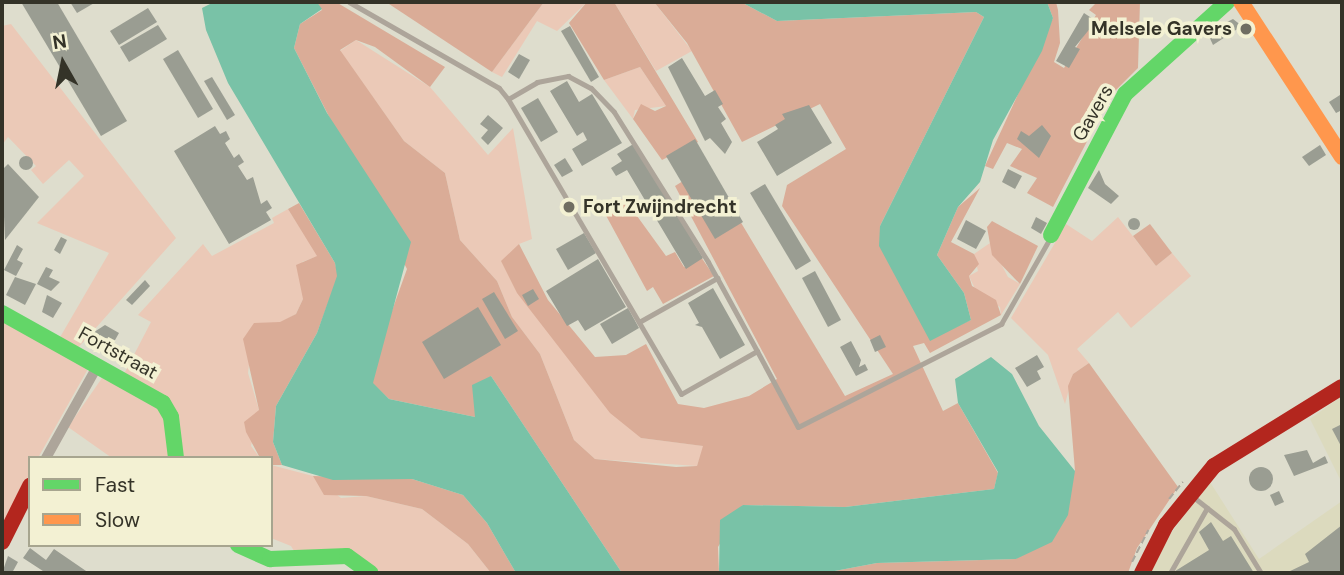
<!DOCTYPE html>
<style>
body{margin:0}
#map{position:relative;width:1344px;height:575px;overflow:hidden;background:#deddcd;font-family:"DM Sans",sans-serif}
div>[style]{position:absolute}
.built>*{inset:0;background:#dcdabe}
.green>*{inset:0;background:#ebc9b7}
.forest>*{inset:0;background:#daac97}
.water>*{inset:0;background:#79c2a7}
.building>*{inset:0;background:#9a9d92}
.round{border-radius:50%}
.path>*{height:2px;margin-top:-1px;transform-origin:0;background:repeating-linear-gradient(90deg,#ada79d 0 7px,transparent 0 10.5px)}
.lane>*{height:5px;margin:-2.5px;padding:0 2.5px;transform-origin:2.5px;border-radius:2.5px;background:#ada59a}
.street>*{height:10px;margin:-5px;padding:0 5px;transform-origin:5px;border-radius:5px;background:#ada59a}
.fast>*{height:16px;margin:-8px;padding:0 8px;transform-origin:8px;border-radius:8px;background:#63d668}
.slow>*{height:16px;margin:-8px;padding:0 8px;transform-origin:8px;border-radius:8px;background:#ff974d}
.jam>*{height:16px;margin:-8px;padding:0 8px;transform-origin:8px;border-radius:8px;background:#b3261e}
.dots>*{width:19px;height:19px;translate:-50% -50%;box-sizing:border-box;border:4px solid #f3f1d3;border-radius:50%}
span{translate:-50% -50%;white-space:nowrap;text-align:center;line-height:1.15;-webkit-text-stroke:7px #f3f1d3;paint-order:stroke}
.poi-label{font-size:19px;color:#343328;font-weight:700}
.right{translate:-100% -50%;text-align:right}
.left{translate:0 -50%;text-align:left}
.street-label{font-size:19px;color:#343328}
.frame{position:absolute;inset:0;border:4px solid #343328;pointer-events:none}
.legend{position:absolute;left:28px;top:456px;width:245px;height:91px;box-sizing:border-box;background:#f3f1d3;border:2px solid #a7a58f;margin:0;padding:9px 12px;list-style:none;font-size:21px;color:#343328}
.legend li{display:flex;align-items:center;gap:14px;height:35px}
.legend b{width:35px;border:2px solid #a7a58f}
.north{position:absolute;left:28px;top:28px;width:70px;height:70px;-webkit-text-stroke:5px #f3f1d3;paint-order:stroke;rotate:351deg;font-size:19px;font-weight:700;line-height:28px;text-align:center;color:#343328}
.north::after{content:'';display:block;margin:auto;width:24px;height:32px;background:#343328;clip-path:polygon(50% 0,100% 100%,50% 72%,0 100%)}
</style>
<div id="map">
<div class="built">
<i style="clip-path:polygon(1342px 396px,1342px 483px,1310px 419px)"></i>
<i style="clip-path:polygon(1210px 482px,1259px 559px,1342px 501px,1342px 573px,1151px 573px,1163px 544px)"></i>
</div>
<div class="green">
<i style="clip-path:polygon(544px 2px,587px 2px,557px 31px,537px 21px,502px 77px,492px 72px)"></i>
<i style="clip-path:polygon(614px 2px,654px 2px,692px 51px,656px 71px)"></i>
<i style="clip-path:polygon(11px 24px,176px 238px,77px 349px,59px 339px,109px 253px,37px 223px,84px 176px,69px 160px,43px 184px,31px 170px,36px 166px,8px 137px,2px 145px,2px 26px)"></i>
<i style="clip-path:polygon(356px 40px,430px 87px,488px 155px,513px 128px,532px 239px,519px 244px,557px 342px,641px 438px,704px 446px,697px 466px,595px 459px,574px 440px,540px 354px,512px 317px,497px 281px,460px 240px,445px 173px,404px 141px,340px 51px)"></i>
<i style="clip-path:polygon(640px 67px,666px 106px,635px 110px,633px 119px,604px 80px)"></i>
<i style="clip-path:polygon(288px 209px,318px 256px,302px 262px,303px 299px,296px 314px,280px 323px,254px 323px,248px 373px,259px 410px,251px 446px,260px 458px,179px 458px,174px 412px,124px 374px,151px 322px,138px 315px,203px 244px,212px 256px,274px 223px,272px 218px)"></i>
<i style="clip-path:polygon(1118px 217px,1156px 266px,1172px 253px,1191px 276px,1131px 328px,1118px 312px,1077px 349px,1089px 363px,1073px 374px,1065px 404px,1048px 355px,1011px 318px,1066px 224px,1092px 241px)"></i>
<i style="clip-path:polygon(990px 243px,1008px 277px,1020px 284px,1001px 315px,1000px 307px,977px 293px,969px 276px,978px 271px,974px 254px)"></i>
<i style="clip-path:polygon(2px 320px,89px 367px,38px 458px,30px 458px,30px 473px,2px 532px)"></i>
<i style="clip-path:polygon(102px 378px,158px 405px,165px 415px,172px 458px,112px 458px,68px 427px)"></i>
<i style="clip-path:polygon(271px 465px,313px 476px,341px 498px,366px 496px,422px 509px,468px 544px,491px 573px,375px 573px,368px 563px,297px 556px,291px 546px,271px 538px)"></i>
</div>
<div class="forest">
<i style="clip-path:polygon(317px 2px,336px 2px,445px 67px,430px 87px,375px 47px,356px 40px,340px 50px,404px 141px,445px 173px,460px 240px,497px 281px,512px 317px,540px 354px,574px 440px,595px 459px,676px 467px,697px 466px,703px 446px,641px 438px,610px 413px,517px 293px,501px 261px,519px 244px,548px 300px,595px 357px,626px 355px,646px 344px,678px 404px,704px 408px,749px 396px,777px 379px,675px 186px,707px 166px,845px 396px,893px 374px,782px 206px,787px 185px,846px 149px,820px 104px,742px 142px,687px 43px,654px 2px,741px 2px,777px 21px,976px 12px,984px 17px,880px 226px,954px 327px,971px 320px,964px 293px,937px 255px,958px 207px,980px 188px,951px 242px,974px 254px,979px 264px,969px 276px,972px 286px,996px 300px,1001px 315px,930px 353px,924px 343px,913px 346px,943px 411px,958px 403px,998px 473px,994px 489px,845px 507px,743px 505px,718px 547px,719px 573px,622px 573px,491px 376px,475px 417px,389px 399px,372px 383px,375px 358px,407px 269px,294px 48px,300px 24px,322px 10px)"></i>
<i style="clip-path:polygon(386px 2px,544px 2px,492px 72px)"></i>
<i style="clip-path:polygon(587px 2px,614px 2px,698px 142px,662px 160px,633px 119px,641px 104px,655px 111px,666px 106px,640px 67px,604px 80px,569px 23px)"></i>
<i style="clip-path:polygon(1047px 2px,1056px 2px,1058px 10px,1060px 43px,1054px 62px,1064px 68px,1096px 15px,1089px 10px,1097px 2px,1140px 2px,1138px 68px,1111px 95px,1053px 207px,1027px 193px,1037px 178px,1010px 166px,1022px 149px,1007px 143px,993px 169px,985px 166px,1053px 18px)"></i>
<i style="clip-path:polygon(624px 198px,666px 256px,675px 252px,684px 267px,701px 257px,714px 276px,663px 304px,653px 287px,647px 291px,603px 210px)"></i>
<i style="clip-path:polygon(299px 203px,335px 263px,338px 276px,317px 333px,276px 406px,273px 442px,282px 465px,271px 465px,271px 458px,260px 458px,246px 432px,244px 422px,259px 410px,243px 339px,254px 323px,280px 322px,296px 314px,303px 299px,296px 265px,317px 256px,288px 209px)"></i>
<i style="clip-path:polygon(992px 221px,1038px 246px,1020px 284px,992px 255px,987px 227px)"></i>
<i style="clip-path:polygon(1150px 224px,1172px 253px,1156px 266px,1133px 236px)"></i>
<i style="clip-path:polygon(1089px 363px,1178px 487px,1137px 548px,1128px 573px,824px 573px,877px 563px,1016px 559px,1075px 471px,1068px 386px,1073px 374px)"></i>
<i style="clip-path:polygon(313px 476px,412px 479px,463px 495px,487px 523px,516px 573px,491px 573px,468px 544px,422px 509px,366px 496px,324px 495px)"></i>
</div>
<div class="water">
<i style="clip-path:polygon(214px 2px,317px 2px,322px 9px,300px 24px,294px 48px,327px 113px,411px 242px,373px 383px,389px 399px,475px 417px,472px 385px,491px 376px,622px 573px,516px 573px,487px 523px,463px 495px,412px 479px,333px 480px,282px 465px,273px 442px,276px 406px,317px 333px,337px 276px,335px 263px,228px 83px,206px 30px,202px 8px)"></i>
<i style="clip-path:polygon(741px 2px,1047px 2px,1053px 18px,1042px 51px,993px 140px,980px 182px,958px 207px,937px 255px,964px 293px,971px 320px,930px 341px,879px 246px,880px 226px,984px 17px,976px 12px,777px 21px)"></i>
<i style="clip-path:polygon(991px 357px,1012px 374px,1039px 426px,1075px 471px,1068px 515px,1052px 542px,1016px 559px,877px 563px,824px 573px,719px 573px,720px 520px,743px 505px,845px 507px,994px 489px,998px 472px,958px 403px,955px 379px)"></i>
</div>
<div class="building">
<i style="clip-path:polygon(21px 2px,57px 2px,127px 121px,101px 136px)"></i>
<i style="clip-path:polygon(70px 2px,96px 2px,77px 13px)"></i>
<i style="clip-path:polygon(148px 8px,157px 22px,119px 45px,110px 31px)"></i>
<i style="clip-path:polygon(1084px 13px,1096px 21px,1075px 47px,1080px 49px,1069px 68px,1056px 61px)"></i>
<i style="clip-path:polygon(1233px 19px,1242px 26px,1213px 45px,1207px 32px)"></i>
<i style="clip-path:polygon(158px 25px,167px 39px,129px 62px,120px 47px)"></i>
<i style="clip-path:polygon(570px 26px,599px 77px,591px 82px,561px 31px)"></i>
<i style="clip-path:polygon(178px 50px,213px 109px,198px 118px,163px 59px)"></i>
<i style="clip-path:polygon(519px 54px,530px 60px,519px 79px,508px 72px)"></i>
<i style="clip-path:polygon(682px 58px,705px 96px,715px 90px,723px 104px,718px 107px,726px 119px,721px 123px,732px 142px,725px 154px,710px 138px,705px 141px,668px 67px)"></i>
<i style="clip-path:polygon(212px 77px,235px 115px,227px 120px,204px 81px)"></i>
<i style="clip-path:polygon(567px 81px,579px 102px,592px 94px,622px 143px,582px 166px,572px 149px,587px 140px,583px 132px,577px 136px,550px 91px)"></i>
<i style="clip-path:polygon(1340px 95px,1342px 110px,1336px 113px,1329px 102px)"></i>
<i style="clip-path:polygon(538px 98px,558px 132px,541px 142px,521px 108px)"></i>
<i style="clip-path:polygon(809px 105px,832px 143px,777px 176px,757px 142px,778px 129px,775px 125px,785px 119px,782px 114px)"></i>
<i style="clip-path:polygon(488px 115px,503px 128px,488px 145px,481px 138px,488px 130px,480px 124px)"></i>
<i style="clip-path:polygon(1042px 125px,1051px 136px,1039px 158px,1017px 139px,1021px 131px,1029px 136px)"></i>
<i style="clip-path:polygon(215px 126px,220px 134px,226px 131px,230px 139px,225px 143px,234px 158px,239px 154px,244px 162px,238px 166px,247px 180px,253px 177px,261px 204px,267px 200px,272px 208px,266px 212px,271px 220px,229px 244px,174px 151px)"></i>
<i style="clip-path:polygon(695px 139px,743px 222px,715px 239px,666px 156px)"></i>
<i style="clip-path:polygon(635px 143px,703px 258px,686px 269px,627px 170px,616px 176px,611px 168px,622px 161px,617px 154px)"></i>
<i style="clip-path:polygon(1320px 145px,1326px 155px,1309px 166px,1302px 157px)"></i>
<i class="round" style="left:19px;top:156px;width:14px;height:14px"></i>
<i style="clip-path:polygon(565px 158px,573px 171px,562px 177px,554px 165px)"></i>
<i style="clip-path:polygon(8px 164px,39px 197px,5px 240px,2px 170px)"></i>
<i style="clip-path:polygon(1008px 169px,1022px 176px,1015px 189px,1002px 182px)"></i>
<i style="clip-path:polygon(1099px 170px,1105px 184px,1119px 196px,1111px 204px,1088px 188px)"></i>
<i style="clip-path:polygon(765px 184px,811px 261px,796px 270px,750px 193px)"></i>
<i style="clip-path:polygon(1036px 217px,1047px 223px,1041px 234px,1031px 228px)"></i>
<i class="round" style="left:1128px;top:218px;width:12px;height:12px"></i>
<i style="clip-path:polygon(966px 220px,986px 231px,976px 249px,957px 239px)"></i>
<i style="clip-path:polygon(584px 233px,596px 253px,568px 270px,556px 249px)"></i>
<i style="clip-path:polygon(61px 237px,67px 240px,60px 254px,54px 250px)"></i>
<i style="clip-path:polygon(17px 245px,23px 249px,17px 260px,23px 263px,16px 276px,4px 270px)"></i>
<i style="clip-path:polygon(598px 259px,626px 307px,585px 331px,578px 320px,567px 326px,546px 291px)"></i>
<i style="clip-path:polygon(46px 267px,53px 270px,49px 277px,60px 282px,51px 291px,37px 284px)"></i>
<i style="clip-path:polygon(815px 271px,841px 320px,828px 327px,802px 278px)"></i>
<i style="clip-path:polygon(15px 277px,36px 284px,25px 305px,6px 295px)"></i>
<i style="clip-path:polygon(145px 280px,150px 286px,132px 305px,126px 300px)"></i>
<i style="clip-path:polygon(713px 288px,745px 345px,720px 359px,702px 327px,695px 325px,699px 323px,688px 303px)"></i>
<i style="clip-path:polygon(533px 289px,539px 299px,528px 306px,522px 295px)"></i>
<i style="clip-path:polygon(494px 292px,518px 331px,505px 339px,482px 299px)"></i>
<i style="clip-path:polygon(47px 295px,62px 303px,53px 318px,42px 312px)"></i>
<i style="clip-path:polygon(478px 307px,501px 345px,444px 379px,422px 342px)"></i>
<i style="clip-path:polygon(628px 308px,639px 328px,612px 344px,600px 324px)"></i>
<i style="clip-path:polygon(105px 325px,119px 333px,110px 349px,88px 336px)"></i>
<i style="clip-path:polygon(880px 335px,886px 347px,875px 352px,870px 340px)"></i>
<i style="clip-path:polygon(851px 341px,861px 360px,859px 367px,865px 364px,868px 370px,856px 376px,840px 347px)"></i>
<i style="clip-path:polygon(1037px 355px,1044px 367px,1037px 371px,1041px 379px,1027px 387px,1015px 368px)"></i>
<i style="clip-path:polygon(1342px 424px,1342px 448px,1332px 429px)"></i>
<i style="clip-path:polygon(1307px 450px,1313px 463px,1325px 456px,1328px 463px,1294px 476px,1284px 455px)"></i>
<i class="round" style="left:1249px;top:467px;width:24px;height:24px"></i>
<i style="clip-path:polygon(1279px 491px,1284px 502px,1275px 506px,1270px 495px)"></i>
<i style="clip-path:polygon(1211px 522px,1223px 541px,1231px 536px,1254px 573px,1172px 573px,1209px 550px,1199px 532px)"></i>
<i style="clip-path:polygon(1342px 525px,1342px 573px,1286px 573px,1309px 562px,1305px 554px)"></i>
<i style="clip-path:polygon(30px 548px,46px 560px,54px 549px,89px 573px,46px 573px,23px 558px)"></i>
<i style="clip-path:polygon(8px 556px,18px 562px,12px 573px,2px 573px)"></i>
</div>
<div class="path">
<i style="left:1169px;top:499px;width:22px;rotate:-51deg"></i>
<i style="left:1132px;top:562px;width:36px;rotate:-63deg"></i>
</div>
<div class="lane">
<i style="left:349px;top:2px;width:173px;rotate:29.8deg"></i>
<i style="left:499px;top:88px;width:14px;rotate:51deg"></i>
<i style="left:639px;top:322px;width:90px;rotate:-29.4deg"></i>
<i style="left:757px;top:351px;width:87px;rotate:150.5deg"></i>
<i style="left:681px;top:394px;width:342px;rotate:-120.4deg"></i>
<i style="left:508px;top:99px;width:34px;rotate:-30deg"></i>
<i style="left:537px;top:82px;width:32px;rotate:-11deg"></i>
<i style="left:568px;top:76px;width:26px;rotate:28deg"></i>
<i style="left:591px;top:88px;width:33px;rotate:46deg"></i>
<i style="left:614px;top:112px;width:177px;rotate:57.9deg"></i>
<i style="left:708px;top:262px;width:18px;rotate:61deg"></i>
<i style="left:717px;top:278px;width:83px;rotate:61.3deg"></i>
<i style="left:757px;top:351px;width:86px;rotate:61.7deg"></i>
<i style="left:798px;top:427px;width:228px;rotate:-26.9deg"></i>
<i style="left:1001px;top:324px;width:99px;rotate:-60.3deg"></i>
<i style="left:1192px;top:496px;width:53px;rotate:38.2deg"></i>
<i style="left:1234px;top:529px;width:52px;rotate:58.5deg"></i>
<i style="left:1170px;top:573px;width:75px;rotate:-60.4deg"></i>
</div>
<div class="street">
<i style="left:46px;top:458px;width:107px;rotate:-60.8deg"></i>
</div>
<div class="fast">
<i style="left:1051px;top:235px;width:159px;rotate:-62.3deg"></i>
<i style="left:1125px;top:94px;width:137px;rotate:-42deg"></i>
<i style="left:2px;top:313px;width:184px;rotate:29.2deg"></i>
<i style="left:163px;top:403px;width:16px;rotate:60deg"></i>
<i style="left:171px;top:417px;width:41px;rotate:83deg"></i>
<i style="left:238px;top:545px;width:35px;rotate:24deg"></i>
<i style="left:270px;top:559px;width:77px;rotate:-2.2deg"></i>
<i style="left:347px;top:556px;width:29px;rotate:36deg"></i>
</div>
<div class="slow">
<i style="left:1241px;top:2px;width:185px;rotate:56.9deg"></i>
</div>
<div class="jam">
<i style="left:2px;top:542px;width:63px;rotate:-63.4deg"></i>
<i style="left:1142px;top:573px;width:54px;rotate:-63.4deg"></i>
<i style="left:1166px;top:525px;width:76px;rotate:-50.9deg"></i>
<i style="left:1214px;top:466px;width:150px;rotate:-31.7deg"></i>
</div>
<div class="dots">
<i style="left:1246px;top:29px;background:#706e62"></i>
<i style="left:569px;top:207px;background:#706e62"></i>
</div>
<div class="poi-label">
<span class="right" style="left:1232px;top:29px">Melsele Gavers</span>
<span class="left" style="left:583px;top:207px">Fort Zwijndrecht</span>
</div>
<div class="street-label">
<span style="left:1093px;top:113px;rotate:-60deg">Gavers</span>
<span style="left:118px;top:353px;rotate:29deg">Fortstraat</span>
</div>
<div class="frame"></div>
<ul class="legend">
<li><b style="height:9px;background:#63d668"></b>Fast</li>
<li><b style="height:9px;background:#ff974d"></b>Slow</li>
</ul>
<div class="north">N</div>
</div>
